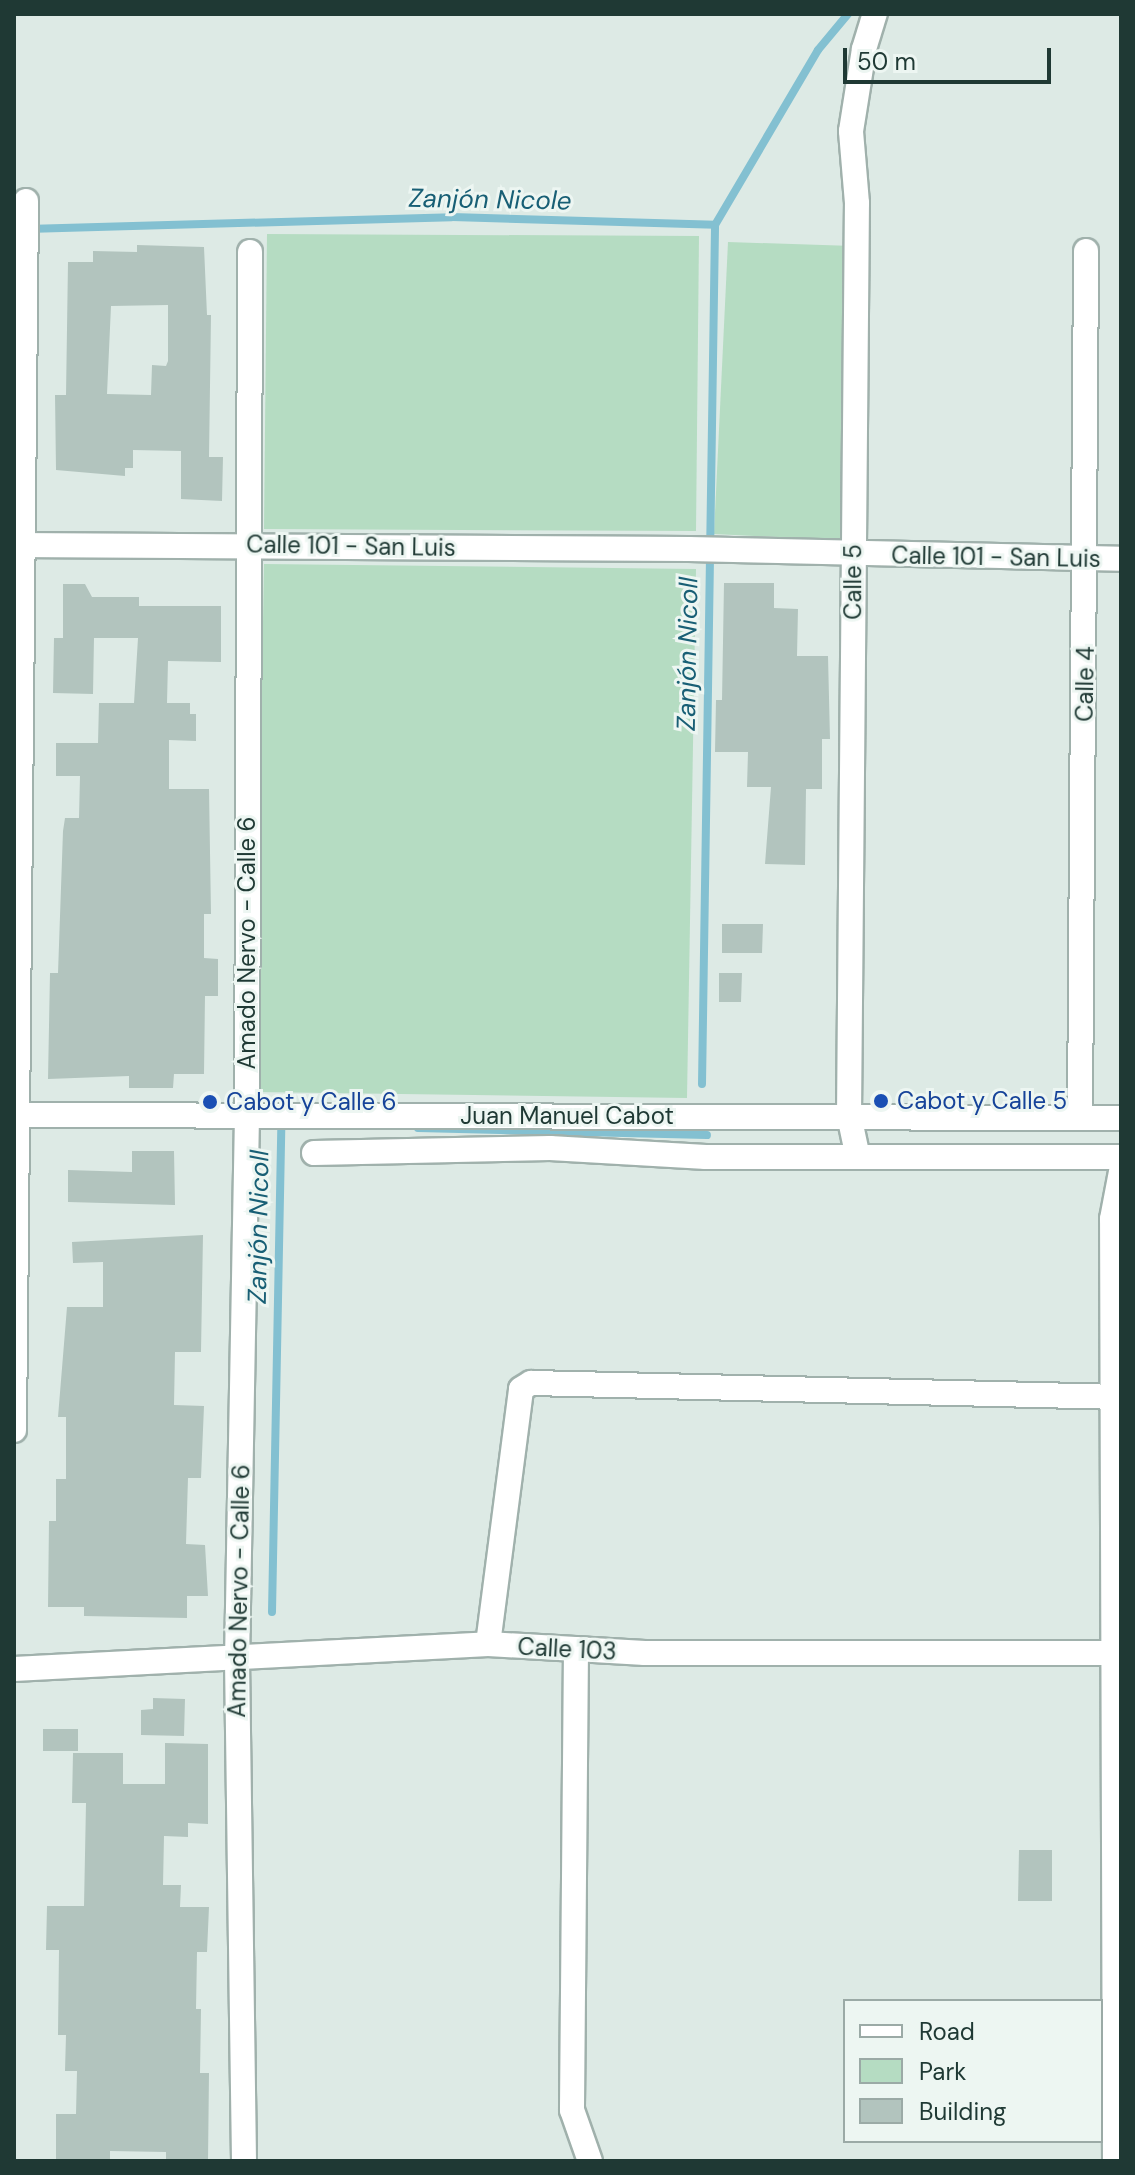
<!DOCTYPE html>
<meta charset="utf-8">
<style>
body{margin:0}
#map{position:relative;width:1135px;height:2175px;overflow:hidden;background:#ddeae5;font-family:"DM Sans",sans-serif}
div>[style]{position:absolute}
.green>*{inset:0;background:#b5dcc2}
.stream>*{height:8px;margin:-4px;padding:0 4px;transform-origin:4px;border-radius:4px;background:#83c0d1}
.building>*{inset:0;background:#b2c4be}
.roads{filter:drop-shadow(2px 0 #a0b1ac) drop-shadow(-2px 0 #a0b1ac) drop-shadow(0 2px #a0b1ac) drop-shadow(0 -2px #a0b1ac)}
.minor>*{height:24px;margin:-12px;padding:0 12px;transform-origin:12px;border-radius:12px;background:#fff}
.dots>*{width:22px;height:22px;translate:-50% -50%;box-sizing:border-box;border:4px solid #edf6f2;border-radius:50%}
span{translate:-50% -50%;white-space:nowrap;text-align:center;line-height:1.15;-webkit-text-stroke:6px #edf6f2;paint-order:stroke}
.street-label{font-size:24px;color:#1f3934}
.transit-label{font-size:24px;color:#164399}
.left{translate:0 -50%;text-align:left}
.water-label{font-size:26px;color:#185f75;font-style:italic}
.frame{position:absolute;inset:0;border:16px solid #1f3934;pointer-events:none}
.legend{position:absolute;left:843px;top:1999px;width:260px;height:144px;box-sizing:border-box;background:#edf6f2;border:2px solid #9baaa6;margin:0;padding:10px 14px;list-style:none;font-size:24px;color:#1f3934}
.legend li{display:flex;align-items:center;gap:16px;height:40px}
.legend b{width:40px;border:2px solid #9baaa6}
.scale{position:absolute;left:843px;top:48px;width:208px;height:36px;box-sizing:border-box;border:4px solid #1f3934;border-top:0;padding-left:10px;font-size:24px;line-height:28px;white-space:nowrap;color:#1f3934;-webkit-text-stroke:6px #edf6f2;paint-order:stroke}
</style>
<div id="map">
<div class="green">
<i style="clip-path:polygon(267px 234px,699px 236px,696px 531px,264px 529px)"></i>
<i style="clip-path:polygon(728px 242px,853px 246px,840px 540px,714px 534px)"></i>
<i style="clip-path:polygon(264px 564px,696px 569px,687px 1098px,255px 1092px)"></i>
</div>
<div class="stream">
<i style="left:27px;top:229px;width:425px;rotate:-1.6deg"></i>
<i style="left:452px;top:217px;width:263px;rotate:1.7deg"></i>
<i style="left:715px;top:225px;width:203px;rotate:-59.5deg"></i>
<i style="left:818px;top:50px;width:47px;rotate:-50.2deg"></i>
<i style="left:702px;top:1084px;width:859px;rotate:-89.13deg"></i>
<i style="left:418px;top:1128px;width:289px;rotate:1.4deg"></i>
<i style="left:272px;top:1612px;width:488px;rotate:-88.9deg"></i>
<i style="left:281px;top:1124px;width:7px;rotate:8deg"></i>
</div>
<div class="building">
<i style="clip-path:polygon(evenodd,137px 245px,204px 247px,207px 315px,211px 315px,209px 457px,223px 457px,222px 501px,181px 499px,181px 451px,133px 450px,133px 468px,125px 468px,125px 476px,56px 470px,55px 395px,66px 395px,68px 262px,93px 262px,93px 251px,137px 252px,137px 245px,168px 305px,168px 361px,166px 366px,152px 365px,151px 395px,107px 394px,111px 306px,168px 305px)"></i>
<i style="clip-path:polygon(724px 583px,774px 583px,774px 608px,798px 609px,797px 656px,828px 656px,830px 739px,822px 739px,822px 789px,806px 789px,805px 865px,765px 864px,771px 787px,747px 787px,748px 752px,715px 752px,716px 700px,722px 700px)"></i>
<i style="clip-path:polygon(63px 584px,85px 584px,92px 597px,139px 597px,139px 606px,221px 606px,221px 662px,168px 661px,167px 703px,190px 703px,190px 714px,196px 714px,196px 741px,169px 740px,169px 789px,209px 789px,211px 914px,204px 914px,204px 958px,218px 959px,218px 996px,205px 996px,204px 1074px,174px 1074px,173px 1088px,129px 1088px,129px 1076px,48px 1079px,50px 973px,58px 973px,63px 831px,65px 818px,79px 818px,80px 776px,56px 776px,56px 743px,98px 743px,99px 703px,134px 703px,138px 638px,94px 638px,93px 694px,53px 693px,54px 638px,63px 638px)"></i>
<i style="clip-path:polygon(722px 924px,763px 924px,762px 953px,722px 953px)"></i>
<i style="clip-path:polygon(719px 973px,742px 973px,741px 1002px,719px 1002px)"></i>
<i style="clip-path:polygon(132px 1151px,174px 1151px,175px 1205px,68px 1202px,68px 1170px,132px 1172px)"></i>
<i style="clip-path:polygon(203px 1235px,201px 1352px,175px 1352px,174px 1405px,204px 1406px,201px 1478px,188px 1478px,186px 1544px,205px 1545px,208px 1596px,187px 1596px,187px 1618px,84px 1616px,84px 1607px,48px 1607px,49px 1521px,56px 1521px,56px 1479px,66px 1479px,66px 1417px,58px 1417px,67px 1307px,103px 1307px,103px 1262px,73px 1263px,72px 1242px)"></i>
<i style="clip-path:polygon(153px 1698px,185px 1699px,184px 1736px,141px 1735px,141px 1710px,153px 1709px)"></i>
<i style="clip-path:polygon(43px 1729px,78px 1729px,78px 1751px,43px 1751px)"></i>
<i style="clip-path:polygon(165px 1743px,208px 1744px,208px 1824px,188px 1823px,188px 1837px,164px 1836px,163px 1885px,181px 1885px,180px 1907px,209px 1907px,207px 1952px,197px 1952px,196px 2009px,201px 2009px,200px 2073px,209px 2073px,208px 2161px,166px 2161px,166px 2152px,110px 2151px,110px 2161px,56px 2161px,56px 2114px,76px 2114px,77px 2071px,65px 2071px,66px 2035px,58px 2035px,59px 1950px,46px 1950px,47px 1906px,84px 1906px,86px 1803px,72px 1803px,73px 1753px,123px 1753px,123px 1784px,165px 1784px)"></i>
<i style="clip-path:polygon(1019px 1850px,1052px 1850px,1052px 1901px,1018px 1901px)"></i>
</div>
<div class="roads">
<div class="minor">
<i style="left:14px;top:545px;width:675px;rotate:0.34deg"></i>
<i style="left:689px;top:549px;width:432px;rotate:1.3deg"></i>
<i style="left:14px;top:1115px;width:1107px;rotate:0.16deg"></i>
<i style="left:1080px;top:1117px;width:866px;rotate:-89.6deg"></i>
<i style="left:314px;top:1153px;width:236px;rotate:-1.2deg"></i>
<i style="left:550px;top:1148px;width:156px;rotate:3.3deg"></i>
<i style="left:706px;top:1157px;width:415px"></i>
<i style="left:857px;top:1153px;width:38px;rotate:-102deg"></i>
<i style="left:849px;top:1116px;width:913px;rotate:-89.5deg"></i>
<i style="left:857px;top:203px;width:72px;rotate:-94.8deg"></i>
<i style="left:851px;top:131px;width:83px;rotate:-81deg"></i>
<i style="left:864px;top:49px;width:37px;rotate:-73deg"></i>
<i style="left:14px;top:1430px;width:1229px;rotate:-89.44deg"></i>
<i style="left:488px;top:1644px;width:257px;rotate:-82.6deg"></i>
<i style="left:521px;top:1389px;width:12px;rotate:-31deg"></i>
<i style="left:531px;top:1383px;width:590px;rotate:1.36deg"></i>
<i style="left:576px;top:1649px;width:461px;rotate:90.5deg"></i>
<i style="left:572px;top:2110px;width:54px;rotate:70.6deg"></i>
<i style="left:14px;top:1669px;width:475px;rotate:-3deg"></i>
<i style="left:488px;top:1644px;width:157px;rotate:3.3deg"></i>
<i style="left:645px;top:1653px;width:476px"></i>
<i style="left:244px;top:2161px;width:500px;rotate:-90.8deg"></i>
<i style="left:237px;top:1661px;width:547px;rotate:-88.95deg"></i>
<i style="left:247px;top:1114px;width:862px;rotate:-89.8deg"></i>
<i style="left:1115px;top:2161px;width:942px;rotate:-90.18deg"></i>
<i style="left:1112px;top:1219px;width:48px;rotate:-79.2deg"></i>
</div>
</div>
<div class="dots">
<i style="left:881px;top:1101px;background:#1a4fb4"></i>
<i style="left:210px;top:1102px;background:#1a4fb4"></i>
</div>
<div class="street-label">
<span style="left:351px;top:546px;rotate:1deg">Calle 101 - San Luis</span>
<span style="left:996px;top:557px;rotate:1deg">Calle 101 - San Luis</span>
<span style="left:853px;top:582px;rotate:-90deg">Calle 5</span>
<span style="left:1085px;top:684px;rotate:-89deg">Calle 4</span>
<span style="left:247px;top:943px;rotate:-90deg">Amado Nervo - Calle 6</span>
<span style="left:567px;top:1116px">Juan Manuel Cabot</span>
<span style="left:239px;top:1591px;rotate:-89deg">Amado Nervo - Calle 6</span>
<span style="left:567px;top:1649px;rotate:3deg">Calle 103</span>
</div>
<div class="transit-label">
<span class="left" style="left:897px;top:1101px">Cabot y Calle 5</span>
<span class="left" style="left:226px;top:1102px">Cabot y Calle 6</span>
</div>
<div class="water-label">
<span style="left:490px;top:200px;rotate:1deg">Zanjón Nicole</span>
<span style="left:688px;top:654px;rotate:-89deg">Zanjón Nicoll</span>
<span style="left:259px;top:1227px;rotate:-89deg">Zanjón Nicoll</span>
</div>
<div class="frame"></div>
<ul class="legend">
<li><b style="height:10px;background:#fff"></b>Road</li>
<li><b style="height:22px;background:#b5dcc2"></b>Park</li>
<li><b style="height:22px;background:#b2c4be"></b>Building</li>
</ul>
<div class="scale">50 m</div>
</div>
